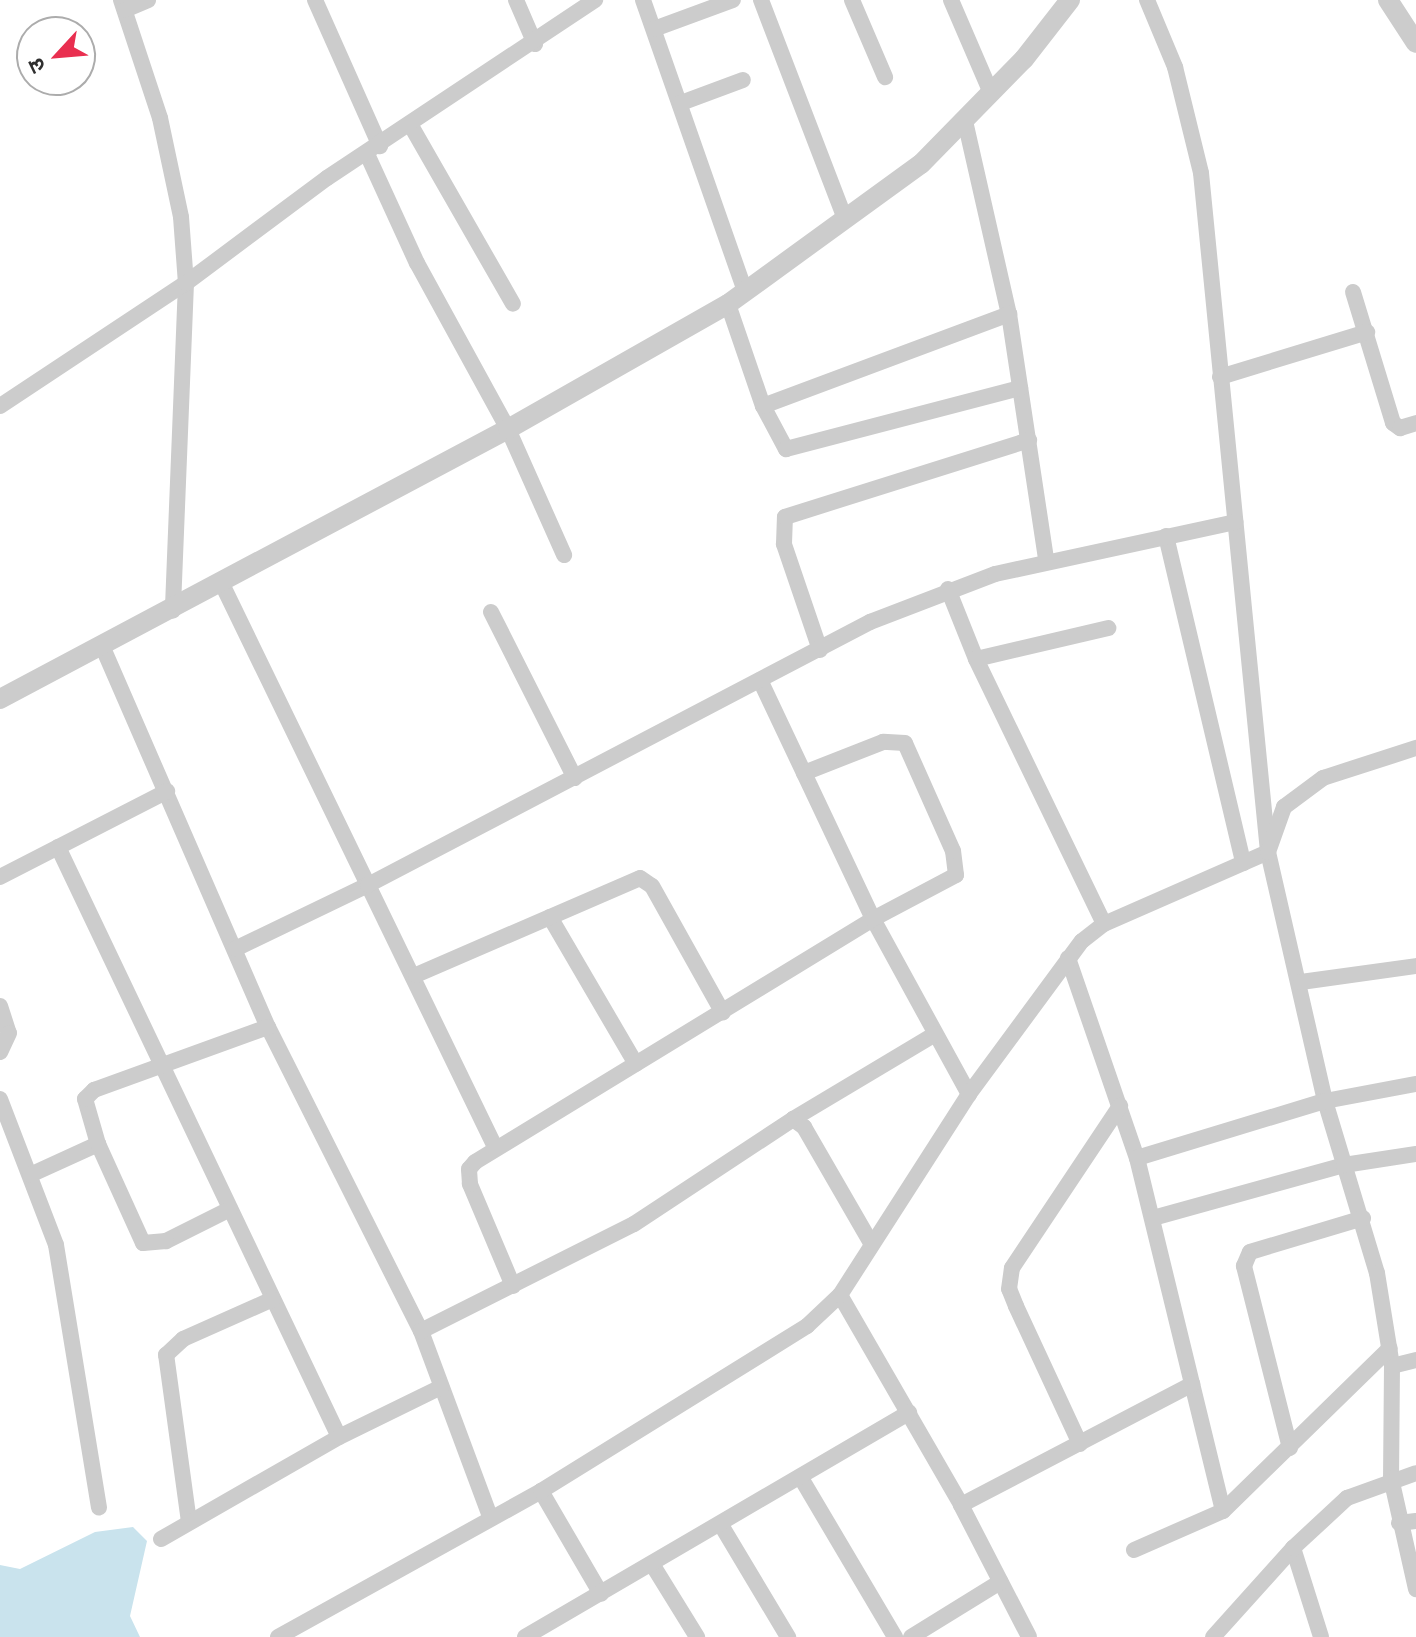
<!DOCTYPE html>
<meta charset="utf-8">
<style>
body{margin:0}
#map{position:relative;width:1416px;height:1637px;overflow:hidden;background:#fff;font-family:Jost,"Noto Sans Devanagari",sans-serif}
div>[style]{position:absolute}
.water>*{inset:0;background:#c9e3ed}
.minor>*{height:16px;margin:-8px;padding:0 8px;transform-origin:8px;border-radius:8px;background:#ccc}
.tertiary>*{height:20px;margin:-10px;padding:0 10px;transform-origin:10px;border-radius:10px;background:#ccc}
span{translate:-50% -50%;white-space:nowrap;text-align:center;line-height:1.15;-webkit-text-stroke:8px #fff;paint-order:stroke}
.north{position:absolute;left:16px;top:16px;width:80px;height:80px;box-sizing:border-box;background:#fff;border:2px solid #acacac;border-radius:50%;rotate:244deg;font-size:22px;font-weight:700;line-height:32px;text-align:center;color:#2f2f2f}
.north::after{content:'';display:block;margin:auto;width:28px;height:36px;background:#e92f50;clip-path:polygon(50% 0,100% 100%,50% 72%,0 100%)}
</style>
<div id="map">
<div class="water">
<i style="clip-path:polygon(133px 1527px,147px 1541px,130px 1616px,140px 1637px,0 1637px,0 1565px,20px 1569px,95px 1532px)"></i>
</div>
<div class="minor">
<i style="left:121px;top:0;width:124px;rotate:71.7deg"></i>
<i style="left:160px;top:118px;width:101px;rotate:78deg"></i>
<i style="left:181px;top:217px;width:66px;rotate:85.7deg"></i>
<i style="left:186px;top:283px;width:328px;rotate:92.3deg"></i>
<i style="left:315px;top:0;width:160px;rotate:66deg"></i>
<i style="left:516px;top:0;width:48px;rotate:66.6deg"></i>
<i style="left:643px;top:0;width:308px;rotate:70.7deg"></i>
<i style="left:761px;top:0;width:235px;rotate:69deg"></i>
<i style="left:852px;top:0;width:84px;rotate:66.8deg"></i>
<i style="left:951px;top:0;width:101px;rotate:66.7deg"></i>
<i style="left:1147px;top:0;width:73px;rotate:67.3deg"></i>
<i style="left:1175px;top:67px;width:109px;rotate:76.2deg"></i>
<i style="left:1201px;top:173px;width:682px;rotate:84.36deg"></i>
<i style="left:1268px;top:852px;width:255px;rotate:77.1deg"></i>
<i style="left:1325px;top:1101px;width:180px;rotate:73.2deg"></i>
<i style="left:1377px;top:1273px;width:94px;rotate:80.8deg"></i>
<i style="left:1392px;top:1366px;width:112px;rotate:90.5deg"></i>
<i style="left:1391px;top:1478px;width:114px;rotate:77.3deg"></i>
<i style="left:125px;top:10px;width:25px;rotate:-23deg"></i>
<i style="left:654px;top:29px;width:84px;rotate:-20.2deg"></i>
<i style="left:681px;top:103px;width:66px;rotate:-20.4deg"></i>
<i style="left:965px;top:121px;width:198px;rotate:77.2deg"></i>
<i style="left:1009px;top:314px;width:249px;rotate:81.4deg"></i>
<i style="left:410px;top:124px;width:207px;rotate:60.2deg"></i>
<i style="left:367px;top:154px;width:120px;rotate:65.4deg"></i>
<i style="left:417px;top:263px;width:189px;rotate:61.3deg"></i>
<i style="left:508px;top:429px;width:138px;rotate:66deg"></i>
<i style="left:1353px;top:292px;width:137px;rotate:73deg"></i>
<i style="left:1393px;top:423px;width:9px;rotate:36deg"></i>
<i style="left:1400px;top:428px;width:17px;rotate:-17deg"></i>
<i style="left:728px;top:304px;width:108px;rotate:71.1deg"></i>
<i style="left:763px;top:406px;width:49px;rotate:61.9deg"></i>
<i style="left:786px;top:449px;width:242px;rotate:-14.6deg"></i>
<i style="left:1220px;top:377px;width:154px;rotate:-17deg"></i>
<i style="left:0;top:406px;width:223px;rotate:-33.5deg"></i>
<i style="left:186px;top:283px;width:176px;rotate:-36.7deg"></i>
<i style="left:327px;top:178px;width:322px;rotate:-33.6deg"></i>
<i style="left:763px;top:406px;width:263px;rotate:-20.5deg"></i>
<i style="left:1166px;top:536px;width:336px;rotate:76.7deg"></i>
<i style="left:222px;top:584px;width:626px;rotate:64.13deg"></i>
<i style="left:948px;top:589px;width:75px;rotate:68.2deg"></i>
<i style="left:976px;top:659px;width:294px;rotate:64.2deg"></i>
<i style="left:491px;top:612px;width:186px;rotate:63.2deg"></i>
<i style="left:103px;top:648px;width:413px;rotate:66.5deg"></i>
<i style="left:268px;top:1027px;width:340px;rotate:63.3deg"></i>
<i style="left:421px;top:1331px;width:198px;rotate:69.6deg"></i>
<i style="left:820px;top:650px;width:112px;rotate:-108.8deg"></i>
<i style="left:784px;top:544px;width:27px;rotate:-88deg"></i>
<i style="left:785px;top:517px;width:256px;rotate:-17.5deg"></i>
<i style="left:976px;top:659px;width:136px;rotate:-13.2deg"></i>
<i style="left:760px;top:680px;width:264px;rotate:64.7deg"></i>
<i style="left:873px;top:919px;width:200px;rotate:61.3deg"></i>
<i style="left:58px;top:847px;width:653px;rotate:64.53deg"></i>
<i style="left:0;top:877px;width:188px;rotate:-27.2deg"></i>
<i style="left:550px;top:917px;width:170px;rotate:59.7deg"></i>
<i style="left:235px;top:949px;width:148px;rotate:-25.7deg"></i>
<i style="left:368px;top:885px;width:567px;rotate:-27.65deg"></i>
<i style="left:870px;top:622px;width:134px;rotate:-21deg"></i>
<i style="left:995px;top:574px;width:246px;rotate:-12.2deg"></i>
<i style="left:1068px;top:958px;width:212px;rotate:71deg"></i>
<i style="left:1137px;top:1158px;width:363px;rotate:76.3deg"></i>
<i style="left:416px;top:975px;width:244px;rotate:-23.4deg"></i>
<i style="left:640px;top:878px;width:14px;rotate:34deg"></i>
<i style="left:652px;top:886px;width:145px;rotate:60.8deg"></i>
<i style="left:1301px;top:982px;width:116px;rotate:-7.9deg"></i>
<i style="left:0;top:1006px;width:28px;rotate:72deg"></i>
<i style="left:9px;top:1033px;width:21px;rotate:115deg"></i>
<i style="left:0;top:1099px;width:156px;rotate:69deg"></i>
<i style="left:56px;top:1245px;width:266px;rotate:80.7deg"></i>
<i style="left:793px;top:1119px;width:165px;rotate:-30.9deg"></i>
<i style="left:1137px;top:1158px;width:196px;rotate:-16.9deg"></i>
<i style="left:1325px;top:1101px;width:93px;rotate:-10.6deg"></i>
<i style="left:30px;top:1175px;width:75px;rotate:-24.5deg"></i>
<i style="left:230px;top:1209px;width:72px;rotate:153.4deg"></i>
<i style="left:166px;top:1241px;width:23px;rotate:175deg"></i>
<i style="left:143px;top:1243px;width:109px;rotate:-114.4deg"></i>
<i style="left:98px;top:1144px;width:47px;rotate:-106.1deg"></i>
<i style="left:85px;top:1099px;width:13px;rotate:-45deg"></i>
<i style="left:94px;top:1090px;width:185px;rotate:-19.9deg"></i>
<i style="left:1153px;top:1218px;width:198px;rotate:-15.5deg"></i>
<i style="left:1344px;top:1165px;width:73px;rotate:-8.7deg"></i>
<i style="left:513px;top:1286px;width:111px;rotate:-112.9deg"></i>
<i style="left:470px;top:1184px;width:15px;rotate:-94deg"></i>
<i style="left:469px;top:1169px;width:9px;rotate:-49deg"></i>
<i style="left:475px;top:1162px;width:466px;rotate:-31.4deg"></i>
<i style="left:873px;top:919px;width:94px;rotate:-27.9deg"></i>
<i style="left:956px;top:875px;width:24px;rotate:-97deg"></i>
<i style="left:953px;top:851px;width:118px;rotate:-114deg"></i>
<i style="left:905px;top:743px;width:22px;rotate:-177deg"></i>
<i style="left:883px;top:742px;width:85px;rotate:158.6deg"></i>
<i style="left:840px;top:1295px;width:242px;rotate:60deg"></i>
<i style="left:961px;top:1505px;width:148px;rotate:62.7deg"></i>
<i style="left:421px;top:1331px;width:238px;rotate:-26.7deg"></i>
<i style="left:634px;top:1224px;width:191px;rotate:-33.4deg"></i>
<i style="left:793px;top:1119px;width:14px;rotate:36deg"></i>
<i style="left:804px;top:1127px;width:134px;rotate:60deg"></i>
<i style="left:1392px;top:1366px;width:25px;rotate:-14deg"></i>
<i style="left:1080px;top:1444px;width:152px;rotate:-114.9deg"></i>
<i style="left:1016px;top:1306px;width:18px;rotate:-112deg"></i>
<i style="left:1009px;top:1289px;width:21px;rotate:-82deg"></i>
<i style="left:1012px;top:1268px;width:195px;rotate:-56.3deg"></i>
<i style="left:1290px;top:1448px;width:188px;rotate:-104.2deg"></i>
<i style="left:1244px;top:1266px;width:15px;rotate:-67deg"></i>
<i style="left:1250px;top:1252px;width:118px;rotate:-16.7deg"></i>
<i style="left:801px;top:1478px;width:185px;rotate:59.4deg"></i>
<i style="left:541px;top:1491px;width:119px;rotate:59.8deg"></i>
<i style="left:961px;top:1505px;width:261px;rotate:-27.6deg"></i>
<i style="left:189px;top:1522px;width:169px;rotate:-97.8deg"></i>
<i style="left:166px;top:1355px;width:23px;rotate:-43deg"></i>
<i style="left:183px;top:1339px;width:98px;rotate:-24deg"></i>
<i style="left:1399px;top:1523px;width:17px;rotate:-7deg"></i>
<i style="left:721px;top:1525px;width:131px;rotate:59.1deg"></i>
<i style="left:161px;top:1539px;width:205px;rotate:-29.8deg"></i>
<i style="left:339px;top:1437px;width:114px;rotate:-26.1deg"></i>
<i style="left:1293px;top:1548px;width:93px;rotate:72.5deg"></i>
<i style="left:1134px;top:1550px;width:97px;rotate:-23.7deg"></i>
<i style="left:1223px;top:1511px;width:233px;rotate:-44.3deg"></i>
<i style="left:652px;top:1564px;width:86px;rotate:58.3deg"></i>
<i style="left:278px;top:1637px;width:301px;rotate:-29deg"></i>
<i style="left:541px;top:1491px;width:313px;rotate:-31.8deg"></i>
<i style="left:807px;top:1326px;width:45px;rotate:-43.2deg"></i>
<i style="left:840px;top:1295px;width:239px;rotate:-57.3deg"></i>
<i style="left:969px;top:1094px;width:190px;rotate:-53.6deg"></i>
<i style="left:1082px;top:941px;width:28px;rotate:-38deg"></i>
<i style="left:1104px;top:924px;width:179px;rotate:-23.7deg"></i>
<i style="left:1268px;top:852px;width:48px;rotate:-70.4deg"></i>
<i style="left:1284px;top:807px;width:49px;rotate:-36.6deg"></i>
<i style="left:1323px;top:778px;width:98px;rotate:-17.9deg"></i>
<i style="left:525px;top:1637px;width:445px;rotate:-30.3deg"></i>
<i style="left:911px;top:1637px;width:105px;rotate:-31.7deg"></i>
<i style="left:1213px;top:1637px;width:120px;rotate:-48deg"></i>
<i style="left:1293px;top:1548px;width:74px;rotate:-42.8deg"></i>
<i style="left:1347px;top:1498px;width:73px;rotate:-19.9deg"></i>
</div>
<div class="tertiary">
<i style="left:1388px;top:0;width:51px;rotate:56.9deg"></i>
<i style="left:0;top:699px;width:575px;rotate:-27.99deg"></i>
<i style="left:508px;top:429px;width:253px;rotate:-29.6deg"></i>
<i style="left:728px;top:304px;width:238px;rotate:-36deg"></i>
<i style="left:921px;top:164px;width:147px;rotate:-45.6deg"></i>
<i style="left:1024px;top:59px;width:75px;rotate:-52.1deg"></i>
</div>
<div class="north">उ</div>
</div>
